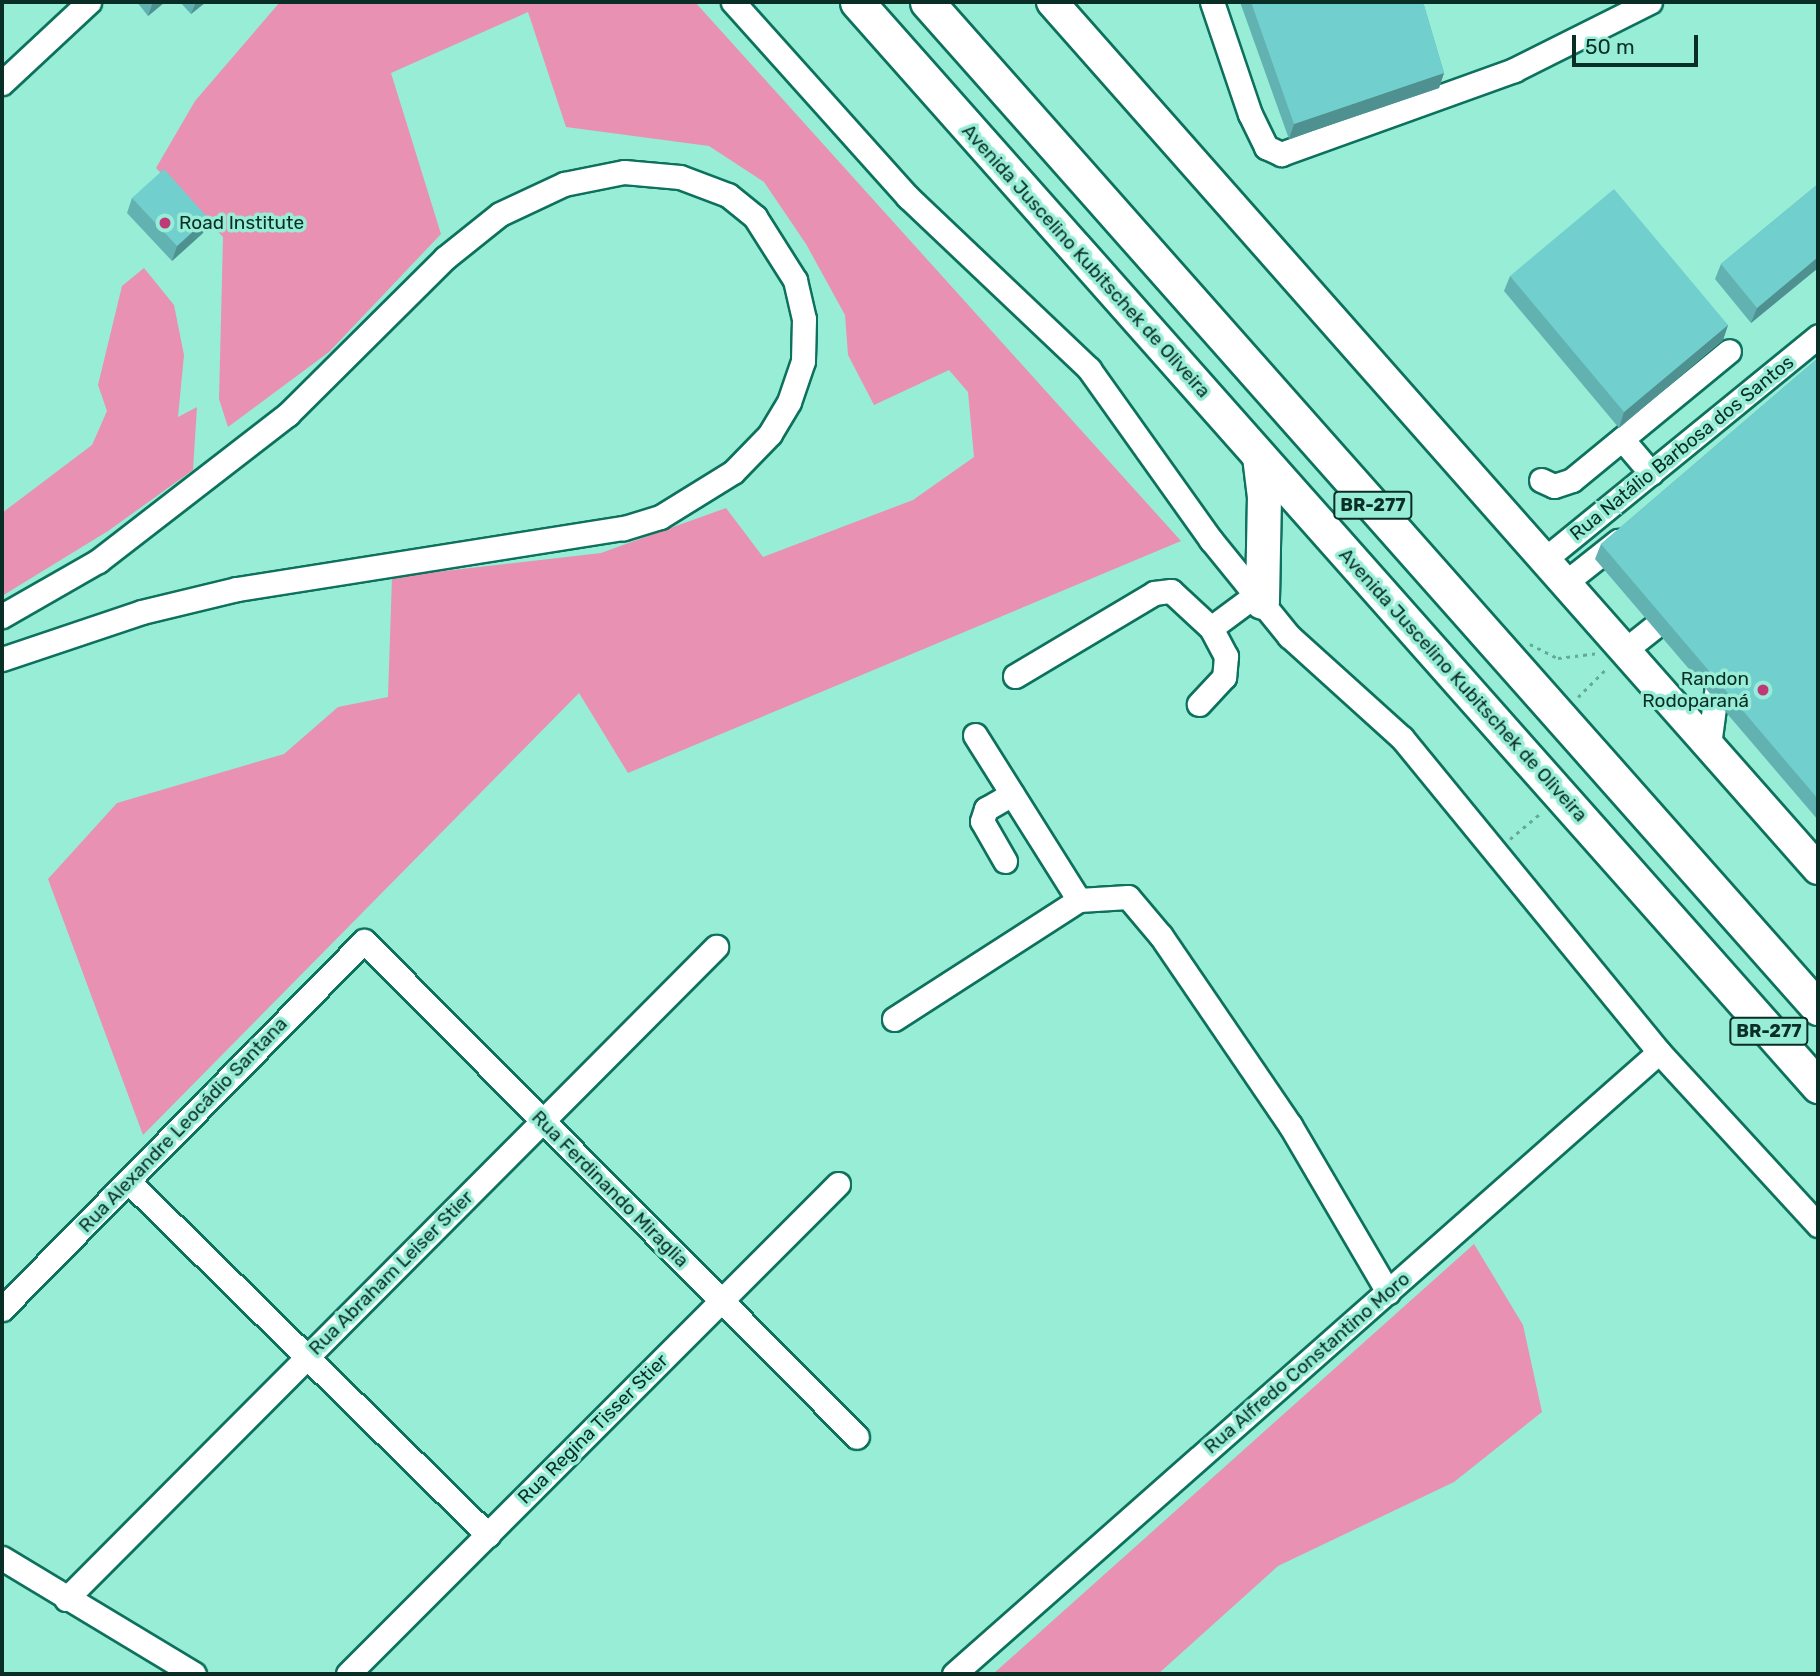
<!DOCTYPE html>
<meta charset="utf-8">
<style>
body{margin:0}
#map{position:relative;width:1820px;height:1676px;overflow:hidden;background:#98edd6;font-family:Rubik,sans-serif}
div>[style]{position:absolute}
.green>*{inset:0;background:#e891b3}
.path>*{height:2.5px;margin-top:-1.25px;transform-origin:0;background:repeating-linear-gradient(90deg,#65a997 0 3.5px,transparent 0 8.5px)}
.roads{filter:drop-shadow(2px 0 #0d715e) drop-shadow(-2px 0 #0d715e) drop-shadow(0 2px #0d715e) drop-shadow(0 -2px #0d715e)}
.minor>*{height:23px;margin:-11.5px;padding:0 11.5px;transform-origin:11.5px;border-radius:11.5px;background:#fff}
.major>*{height:30px;margin:-15px;padding:0 15px;transform-origin:15px;border-radius:15px;background:#fff}
.highway>*{height:33px;margin:-16.5px;padding:0 16.5px;transform-origin:16.5px;border-radius:16.5px;background:#fff}
.wall>*{inset:0;background:#61b2b1}
.shaded-wall>*{inset:0;background:#4f9190}
.building>*{inset:0;background:#71cfce}
.dots>*{width:19px;height:19px;translate:-50% -50%;box-sizing:border-box;border:4px solid #98edd6;border-radius:50%}
span{translate:-50% -50%;white-space:nowrap;text-align:center;line-height:1.15;-webkit-text-stroke:7px #98edd6;paint-order:stroke}
.shield-label span{padding:2px 5px;background:#98edd6;border:2px solid;border-radius:5px;-webkit-text-stroke-width:0}
.shield-label{font-size:18px;color:#082e26;font-weight:700}
.poi-label{font-size:19px;color:#082e26}
.left{translate:0 -50%;text-align:left}
.right{translate:-100% -50%;text-align:right}
.street-label{font-size:19px;color:#082e26}
.frame{position:absolute;inset:0;border:4px solid #082e26;pointer-events:none}
.scale{position:absolute;left:1572px;top:35px;width:126px;height:32px;box-sizing:border-box;border:4px solid #082e26;border-top:0;padding-left:9px;font-size:21px;line-height:24px;white-space:nowrap;color:#082e26;-webkit-text-stroke:5px #98edd6;paint-order:stroke}
</style>
<div id="map">
<div class="green">
<i style="clip-path:polygon(280px 2px,695px 2px,1181px 541px,628px 773px,579px 693px,143px 1135px,48px 879px,117px 803px,284px 754px,338px 707px,388px 697px,392px 577px,601px 553px,726px 508px,763px 557px,913px 500px,974px 457px,968px 392px,949px 370px,874px 405px,848px 355px,845px 315px,806px 244px,764px 182px,709px 146px,566px 127px,528px 12px,391px 73px,441px 234px,329px 352px,228px 427px,219px 399px,223px 237px,156px 168px,195px 101px)"></i>
<i style="clip-path:polygon(144px 268px,174px 305px,184px 355px,178px 417px,197px 407px,193px 470px,108px 531px,2px 596px,2px 513px,92px 445px,107px 411px,98px 385px,122px 286px)"></i>
<i style="clip-path:polygon(1474px 1244px,1523px 1325px,1542px 1412px,1454px 1482px,1278px 1566px,1158px 1674px,993px 1674px)"></i>
</div>
<div class="path">
<i style="left:1530px;top:644px;width:31px;rotate:27deg"></i>
<i style="left:1558px;top:658px;width:39px;rotate:-7deg"></i>
<i style="left:1578px;top:697px;width:42px;rotate:-45deg"></i>
<i style="left:1510px;top:839px;width:42px;rotate:-40.2deg"></i>
</div>
<div class="roads">
<div class="minor">
<i style="left:733px;top:2px;width:262px;rotate:48.1deg"></i>
<i style="left:908px;top:197px;width:250px;rotate:43.5deg"></i>
<i style="left:1089px;top:369px;width:210px;rotate:54.5deg"></i>
<i style="left:1211px;top:540px;width:124px;rotate:50.9deg"></i>
<i style="left:1289px;top:636px;width:152px;rotate:42.1deg"></i>
<i style="left:1402px;top:738px;width:406px;rotate:50.7deg"></i>
<i style="left:1659px;top:1052px;width:235px;rotate:47.4deg"></i>
<i style="left:1212px;top:2px;width:118px;rotate:71.3deg"></i>
<i style="left:1250px;top:114px;width:37px;rotate:64deg"></i>
<i style="left:1266px;top:147px;width:17px;rotate:25deg"></i>
<i style="left:1281px;top:154px;width:248px;rotate:-19.8deg"></i>
<i style="left:1514px;top:70px;width:152px;rotate:-26.6deg"></i>
<i style="left:2px;top:83px;width:119px;rotate:-43deg"></i>
<i style="left:1622px;top:439px;width:45px;rotate:49.5deg"></i>
<i style="left:1541px;top:480px;width:14px;rotate:25deg"></i>
<i style="left:1554px;top:486px;width:19px;rotate:-18deg"></i>
<i style="left:1572px;top:480px;width:203px;rotate:-39.4deg"></i>
<i style="left:1545px;top:559px;width:353px;rotate:-39.2deg"></i>
<i style="left:1565px;top:583px;width:68px;rotate:-38.4deg"></i>
<i style="left:2px;top:616px;width:111px;rotate:-29.8deg"></i>
<i style="left:98px;top:561px;width:240px;rotate:-37.7deg"></i>
<i style="left:288px;top:414px;width:221px;rotate:-44.8deg"></i>
<i style="left:445px;top:258px;width:70px;rotate:-38.7deg"></i>
<i style="left:500px;top:214px;width:71px;rotate:-25.1deg"></i>
<i style="left:564px;top:184px;width:61px;rotate:-11.3deg"></i>
<i style="left:624px;top:172px;width:56px;rotate:5.1deg"></i>
<i style="left:680px;top:177px;width:51px;rotate:20.6deg"></i>
<i style="left:728px;top:195px;width:35px;rotate:39deg"></i>
<i style="left:755px;top:217px;width:75px;rotate:57.6deg"></i>
<i style="left:795px;top:280px;width:40px;rotate:77deg"></i>
<i style="left:804px;top:319px;width:42px;rotate:91.4deg"></i>
<i style="left:803px;top:361px;width:43px;rotate:108.9deg"></i>
<i style="left:789px;top:402px;width:37px;rotate:121deg"></i>
<i style="left:770px;top:434px;width:53px;rotate:134.2deg"></i>
<i style="left:733px;top:472px;width:86px;rotate:148.3deg"></i>
<i style="left:660px;top:517px;width:39px;rotate:163deg"></i>
<i style="left:623px;top:528px;width:391px;rotate:171deg"></i>
<i style="left:237px;top:589px;width:98px;rotate:166.4deg"></i>
<i style="left:142px;top:612px;width:148px;rotate:161.4deg"></i>
<i style="left:1211px;top:628px;width:57px;rotate:-36.5deg"></i>
<i style="left:1625px;top:650px;width:68px;rotate:-38.4deg"></i>
<i style="left:1015px;top:676px;width:162px;rotate:-30.8deg"></i>
<i style="left:1154px;top:593px;width:17px;rotate:-7deg"></i>
<i style="left:1171px;top:591px;width:54px;rotate:42.8deg"></i>
<i style="left:1211px;top:628px;width:32px;rotate:62deg"></i>
<i style="left:1226px;top:656px;width:21px;rotate:95deg"></i>
<i style="left:1224px;top:677px;width:37px;rotate:133deg"></i>
<i style="left:975px;top:735px;width:195px;rotate:57.8deg"></i>
<i style="left:1709px;top:745px;width:60px;rotate:-82.3deg"></i>
<i style="left:1717px;top:686px;width:18px;rotate:-106deg"></i>
<i style="left:1005px;top:861px;width:46px;rotate:-119.9deg"></i>
<i style="left:982px;top:821px;width:13px;rotate:-72deg"></i>
<i style="left:986px;top:809px;width:30px;rotate:-30deg"></i>
<i style="left:894px;top:1019px;width:220px;rotate:-32.8deg"></i>
<i style="left:1079px;top:900px;width:49px;rotate:-3.5deg"></i>
<i style="left:1128px;top:897px;width:51px;rotate:49.8deg"></i>
<i style="left:1161px;top:936px;width:229px;rotate:55.7deg"></i>
<i style="left:1290px;top:1125px;width:194px;rotate:59.6deg"></i>
<i style="left:128px;top:1181px;width:505px;rotate:44.52deg"></i>
<i style="left:2px;top:1309px;width:516px;rotate:-45.47deg"></i>
<i style="left:364px;top:941px;width:699px;rotate:45.17deg"></i>
<i style="left:2px;top:1558px;width:224px;rotate:31.1deg"></i>
<i style="left:66px;top:1599px;width:921px;rotate:-45.09deg"></i>
<i style="left:348px;top:1674px;width:693px;rotate:-45deg"></i>
<i style="left:954px;top:1674px;width:940px;rotate:-41.42deg"></i>
</div>
<div class="major">
<i style="left:1052px;top:2px;width:1157px;rotate:48.54deg"></i>
</div>
<div class="highway">
<i style="left:857px;top:2px;width:1449px;rotate:48.44deg"></i>
<i style="left:927px;top:2px;width:1344px;rotate:48.47deg"></i>
<i style="left:1259px;top:456px;width:39px;rotate:83deg"></i>
<i style="left:1264px;top:495px;width:107px;rotate:91.1deg"></i>
</div>
</div>
<div class="wall">
<i style="clip-path:polygon(137px 2px,165px 2px,148px 16px)"></i>
<i style="clip-path:polygon(180px 2px,206px 2px,191px 14px)"></i>
<i style="clip-path:polygon(1240px 2px,1423px 2px,1444px 73px,1439px 88px,1289px 139px)"></i>
<i style="clip-path:polygon(1818px 184px,1818px 268px,1751px 323px,1715px 279px,1721px 264px)"></i>
<i style="clip-path:polygon(132px 198px,208px 218px,203px 233px,172px 261px,127px 213px)"></i>
<i style="clip-path:polygon(1510px 276px,1728px 325px,1723px 340px,1619px 428px,1504px 291px)"></i>
<i style="clip-path:polygon(1818px 358px,1818px 820px,1595px 559px,1601px 544px)"></i>
</div>
<div class="shaded-wall">
<i style="clip-path:polygon(153px 2px,165px 2px,148px 16px)"></i>
<i style="clip-path:polygon(196px 2px,206px 2px,191px 14px)"></i>
<i style="clip-path:polygon(1444px 73px,1439px 88px,1289px 139px,1294px 124px)"></i>
<i style="clip-path:polygon(208px 218px,203px 233px,172px 261px,177px 246px)"></i>
<i style="clip-path:polygon(1818px 257px,1818px 268px,1751px 323px,1757px 308px)"></i>
<i style="clip-path:polygon(1728px 325px,1723px 340px,1619px 428px,1624px 412px)"></i>
</div>
<div class="building">
<i style="clip-path:polygon(1251px 2px,1423px 2px,1444px 73px,1294px 124px)"></i>
<i style="clip-path:polygon(164px 169px,208px 218px,177px 246px,132px 198px)"></i>
<i style="clip-path:polygon(1818px 184px,1818px 257px,1757px 308px,1721px 264px)"></i>
<i style="clip-path:polygon(1614px 189px,1728px 325px,1624px 412px,1510px 276px)"></i>
<i style="clip-path:polygon(1818px 358px,1818px 799px,1601px 544px)"></i>
</div>
<div class="dots">
<i style="left:165px;top:223px;background:#bf3979"></i>
<i style="left:1763px;top:690px;background:#bf3979"></i>
</div>
<div class="shield-label">
<span style="left:1373px;top:505px">BR-277</span>
<span style="left:1769px;top:1031px">BR-277</span>
</div>
<div class="poi-label">
<span class="left" style="left:179px;top:223px">Road Institute</span>
<span class="right" style="left:1749px;top:690px">Randon<br>Rodoparaná</span>
</div>
<div class="street-label">
<span style="left:1086px;top:261px;rotate:48deg">Avenida Juscelino Kubitschek de Oliveira</span>
<span style="left:1682px;top:448px;rotate:-39deg">Rua Natálio Barbosa dos Santos</span>
<span style="left:1463px;top:685px;rotate:48deg">Avenida Juscelino Kubitschek de Oliveira</span>
<span style="left:183px;top:1125px;rotate:-46deg">Rua Alexandre Leocádio Santana</span>
<span style="left:610px;top:1189px;rotate:45deg">Rua Ferdinando Miraglia</span>
<span style="left:391px;top:1273px;rotate:-45deg">Rua Abraham Leiser Stier</span>
<span style="left:1307px;top:1363px;rotate:-41deg">Rua Alfredo Constantino Moro</span>
<span style="left:593px;top:1429px;rotate:-45deg">Rua Regina Tisser Stier</span>
</div>
<div class="frame"></div>
<div class="scale">50 m</div>
</div>
